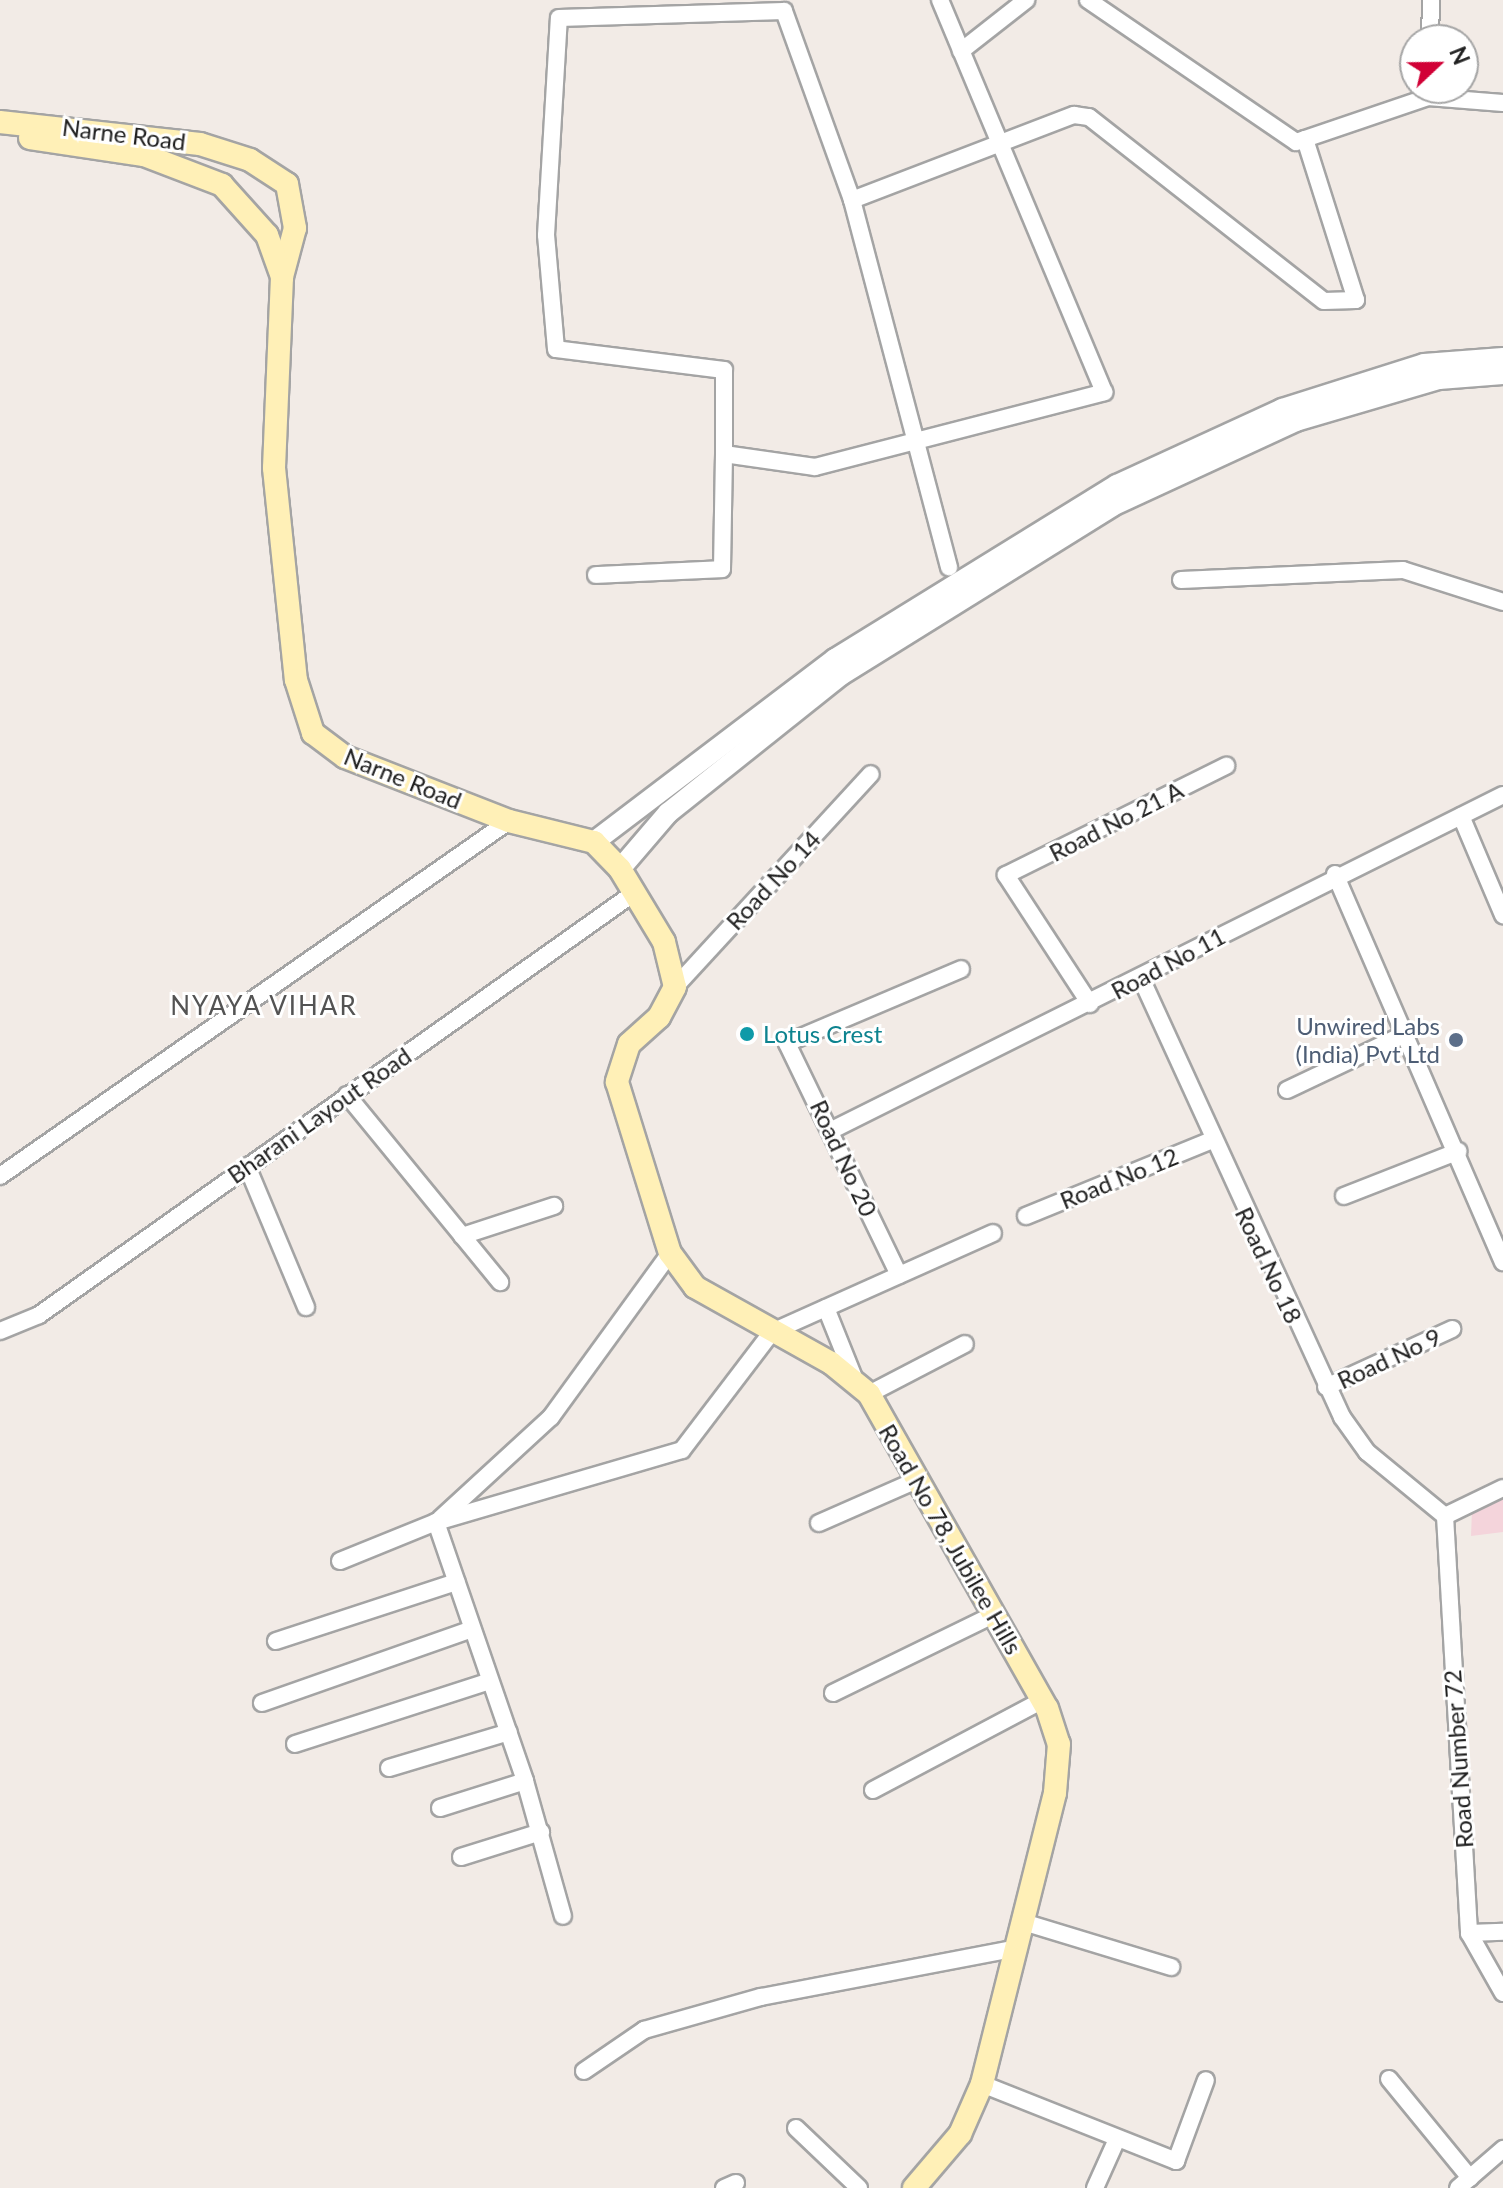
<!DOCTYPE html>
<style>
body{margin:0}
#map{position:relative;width:1503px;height:2188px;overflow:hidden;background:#f2ebe6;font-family:Lato,sans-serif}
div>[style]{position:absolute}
.commercial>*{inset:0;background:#f4d4db}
.roads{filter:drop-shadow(2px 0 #a4a4a4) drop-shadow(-2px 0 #a4a4a4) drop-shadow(0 2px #a4a4a4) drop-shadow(0 -2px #a4a4a4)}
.minor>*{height:16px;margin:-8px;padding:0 8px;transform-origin:8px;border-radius:8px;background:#fff}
.tertiary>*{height:20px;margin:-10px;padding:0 10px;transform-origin:10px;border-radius:10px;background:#fff}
.secondary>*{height:22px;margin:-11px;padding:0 11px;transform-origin:11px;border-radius:11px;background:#fff0b7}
.dots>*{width:22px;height:22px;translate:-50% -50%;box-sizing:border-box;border:4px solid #fff;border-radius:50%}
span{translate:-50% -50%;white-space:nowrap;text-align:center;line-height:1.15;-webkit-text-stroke:6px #fff;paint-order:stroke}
.street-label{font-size:24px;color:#202020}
.service-label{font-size:24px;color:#4e5e75}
.right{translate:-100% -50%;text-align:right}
.culture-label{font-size:24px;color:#0d838f}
.left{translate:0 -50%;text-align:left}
.neighbourhood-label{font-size:26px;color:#535353;letter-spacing:2px}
.north{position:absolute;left:1399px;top:24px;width:80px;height:80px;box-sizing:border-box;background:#fff;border:2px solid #a6a6a6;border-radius:50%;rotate:68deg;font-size:22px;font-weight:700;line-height:32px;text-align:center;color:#202020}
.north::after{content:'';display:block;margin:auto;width:28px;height:36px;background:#d10036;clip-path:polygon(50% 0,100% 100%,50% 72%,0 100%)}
</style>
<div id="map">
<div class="commercial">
<i style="clip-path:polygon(1503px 1498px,1503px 1532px,1471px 1536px,1472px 1510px)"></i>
</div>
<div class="roads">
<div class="minor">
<i style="left:1088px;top:0;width:252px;rotate:34.3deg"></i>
<i style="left:1296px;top:142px;width:139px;rotate:-18.8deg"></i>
<i style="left:1428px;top:97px;width:75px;rotate:4.6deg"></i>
<i style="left:1430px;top:40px;width:40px;rotate:-88.6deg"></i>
<i style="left:961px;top:51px;width:83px;rotate:-38.1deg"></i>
<i style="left:852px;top:200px;width:238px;rotate:-21deg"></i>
<i style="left:1074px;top:115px;width:15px;rotate:8deg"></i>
<i style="left:1089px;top:117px;width:298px;rotate:38.1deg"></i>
<i style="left:1324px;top:301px;width:32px;rotate:-2deg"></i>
<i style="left:1356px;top:300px;width:169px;rotate:-107.6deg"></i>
<i style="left:724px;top:454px;width:84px;rotate:-90deg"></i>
<i style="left:724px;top:370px;width:169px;rotate:-172.9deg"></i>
<i style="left:556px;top:349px;width:114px;rotate:-95deg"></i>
<i style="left:546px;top:235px;width:217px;rotate:-86.6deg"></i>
<i style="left:559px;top:18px;width:225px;rotate:-1.8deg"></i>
<i style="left:784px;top:11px;width:201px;rotate:70.2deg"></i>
<i style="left:852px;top:200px;width:380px;rotate:75.2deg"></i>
<i style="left:596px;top:575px;width:126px;rotate:-2.7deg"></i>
<i style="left:722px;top:569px;width:115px;rotate:-89deg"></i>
<i style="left:724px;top:454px;width:92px;rotate:8.1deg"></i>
<i style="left:815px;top:467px;width:299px;rotate:-14.5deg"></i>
<i style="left:1104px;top:392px;width:425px;rotate:-112.7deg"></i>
<i style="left:1181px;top:580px;width:222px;rotate:-2.6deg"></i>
<i style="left:1403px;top:570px;width:105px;rotate:17.7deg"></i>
<i style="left:1461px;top:816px;width:108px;rotate:67deg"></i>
<i style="left:1335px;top:874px;width:423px;rotate:66.6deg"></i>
<i style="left:1141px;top:978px;width:483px;rotate:65.4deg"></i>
<i style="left:1342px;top:1417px;width:43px;rotate:54.5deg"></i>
<i style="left:1367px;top:1452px;width:101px;rotate:39.4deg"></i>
<i style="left:675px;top:987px;width:289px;rotate:-47.4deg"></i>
<i style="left:1090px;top:1004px;width:154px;rotate:-123.1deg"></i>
<i style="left:1006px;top:875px;width:246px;rotate:-26.4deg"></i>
<i style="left:1287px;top:1090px;width:133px;rotate:-25.4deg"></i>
<i style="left:347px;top:1095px;width:242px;rotate:50.7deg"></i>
<i style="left:832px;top:1130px;width:750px;rotate:-26.53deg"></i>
<i style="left:247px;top:1166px;width:153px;rotate:67.3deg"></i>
<i style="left:0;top:1176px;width:621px;rotate:-34.89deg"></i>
<i style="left:1344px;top:1196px;width:123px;rotate:-21.4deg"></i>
<i style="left:1026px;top:1216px;width:201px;rotate:-22.2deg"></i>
<i style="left:462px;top:1236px;width:97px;rotate:-18.1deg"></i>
<i style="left:899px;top:1275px;width:258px;rotate:-115.8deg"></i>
<i style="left:787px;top:1043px;width:189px;rotate:-23deg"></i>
<i style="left:826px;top:1308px;width:78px;rotate:68.1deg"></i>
<i style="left:0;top:1331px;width:42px;rotate:-22.3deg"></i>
<i style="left:39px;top:1315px;width:729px;rotate:-35.35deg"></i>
<i style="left:1326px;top:1387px;width:139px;rotate:-24.7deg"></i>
<i style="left:869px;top:1394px;width:108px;rotate:-27.5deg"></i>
<i style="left:1445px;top:1516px;width:418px;rotate:86.7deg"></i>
<i style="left:1469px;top:1933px;width:69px;rotate:60.5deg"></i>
<i style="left:1445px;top:1516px;width:64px;rotate:-25.8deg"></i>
<i style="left:440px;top:1519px;width:151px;rotate:-42.6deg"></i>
<i style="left:551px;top:1417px;width:203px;rotate:-54deg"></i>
<i style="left:436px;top:1522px;width:274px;rotate:71deg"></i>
<i style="left:525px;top:1781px;width:140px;rotate:74.3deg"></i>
<i style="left:819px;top:1523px;width:107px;rotate:-23.7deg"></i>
<i style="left:340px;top:1561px;width:104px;rotate:-22.1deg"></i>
<i style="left:436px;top:1522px;width:256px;rotate:-16.3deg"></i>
<i style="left:682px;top:1450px;width:148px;rotate:-52.7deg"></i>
<i style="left:772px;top:1332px;width:242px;rotate:-24.1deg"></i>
<i style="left:276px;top:1641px;width:190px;rotate:-18.1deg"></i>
<i style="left:833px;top:1693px;width:178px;rotate:-26deg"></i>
<i style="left:262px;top:1703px;width:223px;rotate:-19.4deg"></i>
<i style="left:295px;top:1744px;width:205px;rotate:-17.9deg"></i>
<i style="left:389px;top:1768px;width:125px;rotate:-16.7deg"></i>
<i style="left:873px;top:1790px;width:192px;rotate:-27.9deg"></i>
<i style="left:440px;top:1808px;width:89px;rotate:-17.6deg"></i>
<i style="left:461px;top:1857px;width:84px;rotate:-17.4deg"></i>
<i style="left:1023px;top:1922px;width:155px;rotate:16.9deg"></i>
<i style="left:1469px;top:1933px;width:34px;rotate:-2deg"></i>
<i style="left:584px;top:2071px;width:73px;rotate:-34.3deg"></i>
<i style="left:644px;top:2030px;width:122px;rotate:-15.8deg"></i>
<i style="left:761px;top:1997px;width:262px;rotate:-10.8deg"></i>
<i style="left:1389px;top:2079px;width:128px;rotate:50.7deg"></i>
<i style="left:982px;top:2084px;width:209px;rotate:21.6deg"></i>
<i style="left:1176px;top:2161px;width:86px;rotate:-69.7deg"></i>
<i style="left:796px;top:2128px;width:87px;rotate:43.6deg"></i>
<i style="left:724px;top:2188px;width:13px;rotate:-23deg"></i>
<i style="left:1095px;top:2188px;width:54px;rotate:-65.8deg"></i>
<i style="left:1458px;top:2188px;width:60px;rotate:-40.9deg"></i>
</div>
<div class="tertiary">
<i style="left:594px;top:842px;width:303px;rotate:-37.2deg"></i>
<i style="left:835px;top:659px;width:331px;rotate:-31.7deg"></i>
<i style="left:1117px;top:485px;width:182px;rotate:-24.7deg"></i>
<i style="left:1282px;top:409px;width:149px;rotate:-17.6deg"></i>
<i style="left:1424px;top:364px;width:79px;rotate:-4.3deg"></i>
<i style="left:620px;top:869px;width:74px;rotate:-49.4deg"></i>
<i style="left:668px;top:813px;width:221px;rotate:-38.6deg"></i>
<i style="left:841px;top:675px;width:319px;rotate:-31.9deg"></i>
<i style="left:1112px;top:506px;width:203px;rotate:-24.8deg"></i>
<i style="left:1296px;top:421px;width:149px;rotate:-16.4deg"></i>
<i style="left:1439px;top:379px;width:64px;rotate:-4.5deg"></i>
</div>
<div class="secondary">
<i style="left:0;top:122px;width:201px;rotate:6.3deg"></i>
<i style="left:200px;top:144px;width:52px;rotate:17.7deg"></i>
<i style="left:250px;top:160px;width:44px;rotate:33deg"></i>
<i style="left:287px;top:184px;width:45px;rotate:79.7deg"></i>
<i style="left:295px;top:228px;width:51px;rotate:104.9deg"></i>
<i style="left:282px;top:277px;width:191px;rotate:92.4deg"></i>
<i style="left:274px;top:468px;width:213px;rotate:84.1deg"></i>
<i style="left:296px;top:680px;width:56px;rotate:72.2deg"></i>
<i style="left:313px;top:733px;width:40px;rotate:37deg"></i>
<i style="left:345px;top:757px;width:176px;rotate:21.3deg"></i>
<i style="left:509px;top:821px;width:88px;rotate:13.9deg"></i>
<i style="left:594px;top:842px;width:37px;rotate:46deg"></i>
<i style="left:620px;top:869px;width:85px;rotate:58.9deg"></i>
<i style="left:664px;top:942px;width:46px;rotate:76.3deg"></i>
<i style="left:675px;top:987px;width:34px;rotate:118deg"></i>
<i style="left:659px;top:1017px;width:40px;rotate:138deg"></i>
<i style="left:629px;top:1044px;width:40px;rotate:108deg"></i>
<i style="left:617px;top:1082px;width:179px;rotate:72.8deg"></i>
<i style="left:670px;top:1253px;width:42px;rotate:53.7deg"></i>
<i style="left:695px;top:1287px;width:156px;rotate:29.2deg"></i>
<i style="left:831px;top:1363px;width:49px;rotate:39.2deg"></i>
<i style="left:869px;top:1394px;width:361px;rotate:60.5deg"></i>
<i style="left:1047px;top:1708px;width:38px;rotate:72deg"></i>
<i style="left:1059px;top:1744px;width:49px;rotate:94.7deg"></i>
<i style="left:1055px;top:1793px;width:300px;rotate:104.1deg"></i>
<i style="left:982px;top:2084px;width:55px;rotate:113.7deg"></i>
<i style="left:960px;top:2134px;width:71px;rotate:130.4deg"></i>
<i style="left:30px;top:138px;width:115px;rotate:8.5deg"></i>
<i style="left:144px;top:155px;width:84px;rotate:21deg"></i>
<i style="left:222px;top:185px;width:67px;rotate:48deg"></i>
<i style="left:267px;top:235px;width:45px;rotate:70.3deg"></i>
</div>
</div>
<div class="dots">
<i style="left:747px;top:1034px;background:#0f9aa8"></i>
<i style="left:1456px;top:1040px;background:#5c6f8a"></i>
</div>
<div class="street-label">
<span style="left:124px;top:134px;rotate:7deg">Narne Road</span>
<span style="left:403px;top:778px;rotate:22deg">Narne Road</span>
<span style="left:1116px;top:821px;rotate:-27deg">Road No 21 A</span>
<span style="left:773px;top:880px;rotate:-47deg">Road No 14</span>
<span style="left:1168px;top:963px;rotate:-28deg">Road No 11</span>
<span style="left:319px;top:1115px;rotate:-35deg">Bharani Layout Road</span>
<span style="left:844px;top:1158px;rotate:65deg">Road No 20</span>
<span style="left:1119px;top:1178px;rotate:-22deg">Road No 12</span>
<span style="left:1269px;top:1265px;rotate:65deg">Road No 18</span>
<span style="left:1389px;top:1358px;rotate:-25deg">Road No 9</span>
<span style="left:951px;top:1539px;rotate:60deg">Road No 78, Jubilee Hills</span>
<span style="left:1458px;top:1759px;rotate:-94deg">Road Number 72</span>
</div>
<div class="service-label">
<span class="right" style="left:1440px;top:1040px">Unwired Labs<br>(India) Pvt Ltd</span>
</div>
<div class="culture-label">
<span class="left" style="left:763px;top:1034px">Lotus Crest</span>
</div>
<div class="neighbourhood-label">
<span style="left:264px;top:1006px">NYAYA VIHAR</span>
</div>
<div class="north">N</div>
</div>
